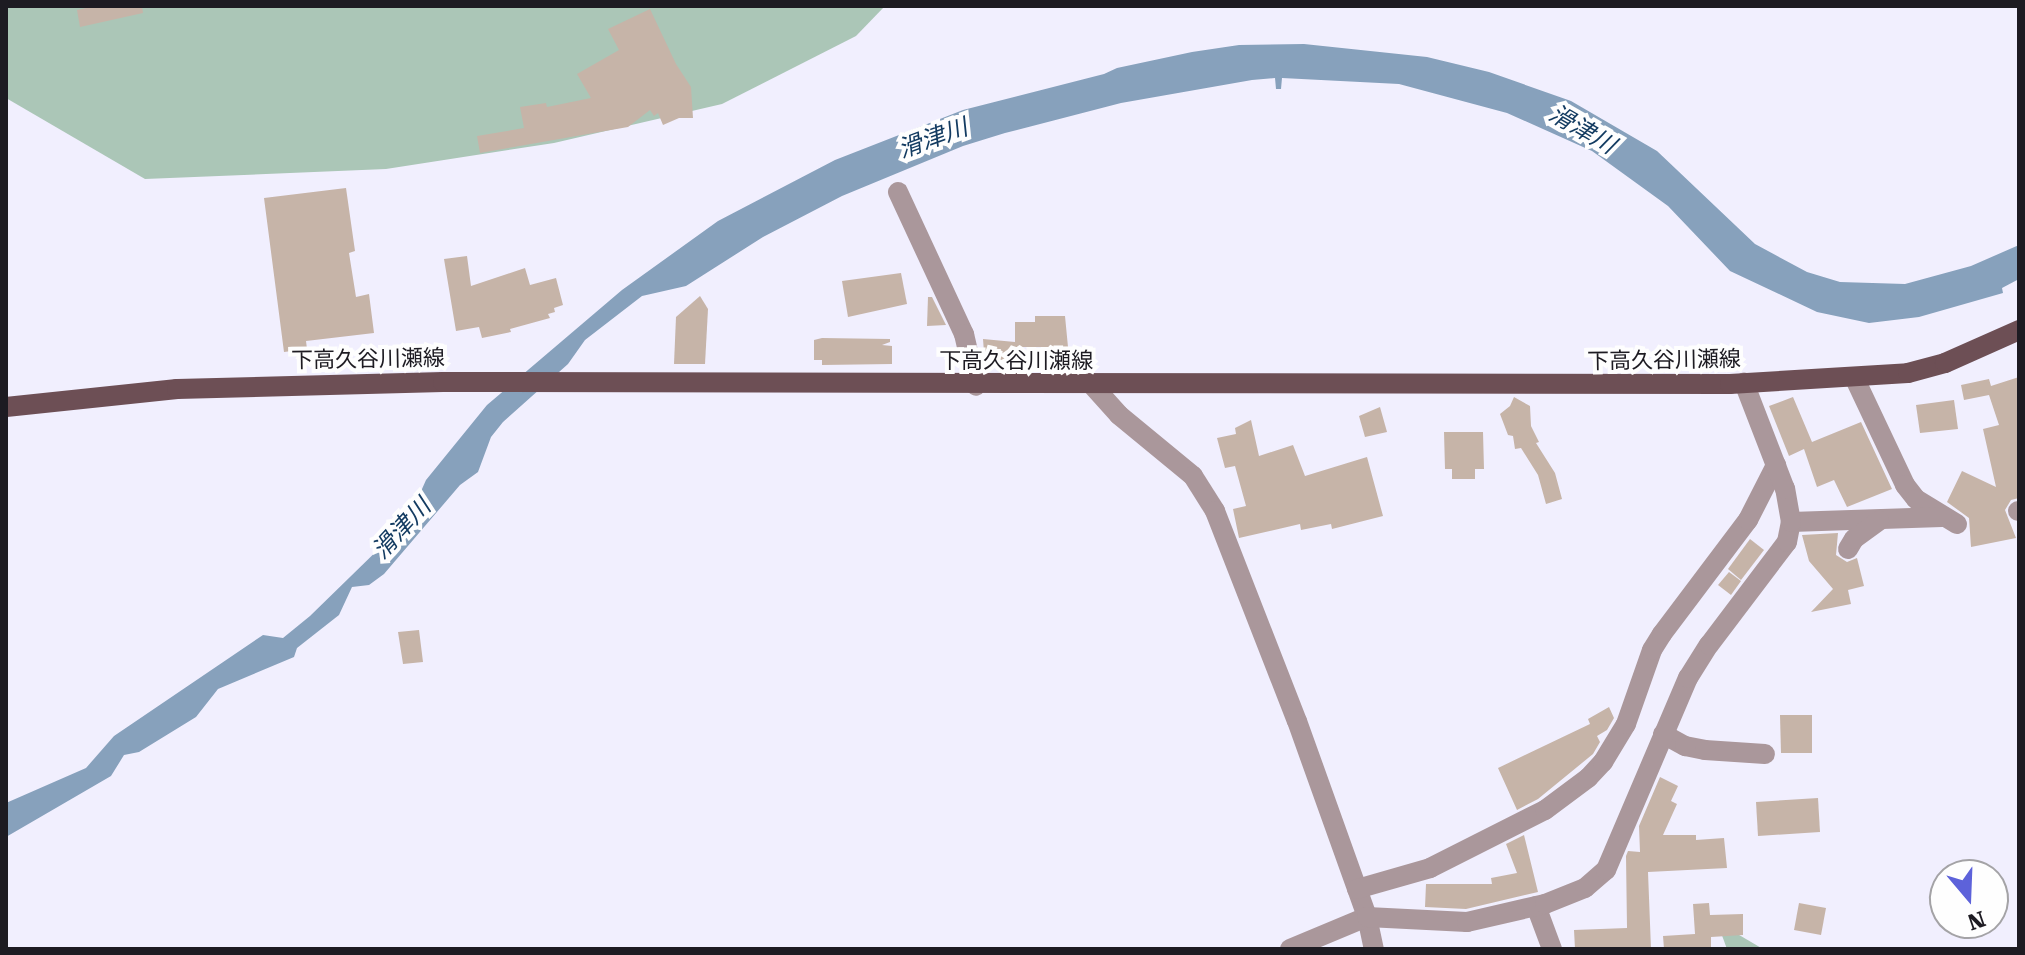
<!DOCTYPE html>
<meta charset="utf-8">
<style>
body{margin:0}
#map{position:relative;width:2025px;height:955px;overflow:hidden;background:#f1effe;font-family:"Roboto Serif","Noto Sans JP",serif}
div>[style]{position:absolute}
.green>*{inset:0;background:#abc6b7}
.water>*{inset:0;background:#87a1bc}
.building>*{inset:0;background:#c6b4a8}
.minor>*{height:20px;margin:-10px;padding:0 10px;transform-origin:10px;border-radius:10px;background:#aa979b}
.major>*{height:20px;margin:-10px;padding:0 10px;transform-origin:10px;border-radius:10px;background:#6d4f55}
span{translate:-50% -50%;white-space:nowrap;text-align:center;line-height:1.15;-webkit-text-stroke:8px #fefefe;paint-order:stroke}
.street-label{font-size:22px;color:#1d1b22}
.water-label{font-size:24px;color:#133b61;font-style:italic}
.frame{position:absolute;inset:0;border:8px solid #1d1b22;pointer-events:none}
.north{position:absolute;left:1929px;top:859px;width:80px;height:80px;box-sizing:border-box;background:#fefefe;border:2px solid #a4a3a6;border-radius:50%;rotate:161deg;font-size:22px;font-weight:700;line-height:32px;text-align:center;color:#1d1b22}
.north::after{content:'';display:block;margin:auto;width:28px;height:36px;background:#5d62da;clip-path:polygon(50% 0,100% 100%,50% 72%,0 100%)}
</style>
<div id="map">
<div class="green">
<i style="clip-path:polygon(6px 6px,885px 6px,856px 36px,722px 104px,554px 143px,386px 169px,145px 179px,6px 98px)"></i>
<i style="clip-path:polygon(1717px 922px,1763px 949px,1727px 949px)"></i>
</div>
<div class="water">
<i style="clip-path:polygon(1304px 44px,1427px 57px,1489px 72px,1571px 101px,1657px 151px,1755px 244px,1807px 272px,1840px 282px,1905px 284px,1971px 266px,2019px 245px,2019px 279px,2002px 288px,2003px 293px,1919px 317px,1869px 323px,1817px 312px,1730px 271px,1668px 206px,1592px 151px,1507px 113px,1399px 84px,1282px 78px,1281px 89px,1276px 89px,1275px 78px,1252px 80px,1121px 103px,1005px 133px,963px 146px,842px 196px,763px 237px,686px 286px,642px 296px,585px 340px,568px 364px,503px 422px,491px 437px,478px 472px,460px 485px,384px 574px,369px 585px,352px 587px,339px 615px,297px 648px,294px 657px,218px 689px,196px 717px,139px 752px,124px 755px,111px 776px,6px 837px,6px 803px,86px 768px,114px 736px,263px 635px,283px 638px,310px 616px,391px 537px,414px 507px,426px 480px,487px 405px,622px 290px,718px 221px,835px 160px,963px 110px,1104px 74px,1117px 68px,1192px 52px,1239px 45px)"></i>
</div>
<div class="building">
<i style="clip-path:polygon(95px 6px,142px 6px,143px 13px,80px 27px,77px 10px)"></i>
<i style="clip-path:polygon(650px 9px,676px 64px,691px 87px,693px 118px,679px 118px,663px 125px,658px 113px,654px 116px,650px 110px,628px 127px,480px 153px,477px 136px,524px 128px,520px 107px,546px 103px,547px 107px,591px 98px,577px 74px,619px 50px,608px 29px)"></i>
<i style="clip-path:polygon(346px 188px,355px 251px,349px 253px,356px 297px,369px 294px,374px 333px,306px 341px,307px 349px,284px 352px,264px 198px)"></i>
<i style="clip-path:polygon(467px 256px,471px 286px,525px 268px,530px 285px,556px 278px,563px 305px,554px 308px,555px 312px,548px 314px,550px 318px,510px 329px,511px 332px,482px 338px,479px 327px,456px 331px,444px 259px)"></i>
<i style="clip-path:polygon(901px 273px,907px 304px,848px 317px,842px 281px)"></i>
<i style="clip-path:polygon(700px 296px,708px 309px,705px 364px,674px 364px,676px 317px)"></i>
<i style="clip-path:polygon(928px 297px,932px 297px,946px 325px,927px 326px)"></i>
<i style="clip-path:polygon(1035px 316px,1065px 316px,1068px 347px,1021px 347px,1020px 366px,985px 366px,983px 339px,1015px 342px,1015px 322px,1035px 322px)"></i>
<i style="clip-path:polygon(822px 338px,890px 339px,890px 342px,882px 345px,892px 346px,892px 364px,822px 365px,822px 360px,814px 360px,814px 340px)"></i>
<i style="clip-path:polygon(2019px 377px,2019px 498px,2011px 500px,2005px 510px,2016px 538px,1971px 547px,1969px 518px,1947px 502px,1962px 471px,1996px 487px,1983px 429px,1999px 425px,1989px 395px,1964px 400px,1961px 385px,1989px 379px,1991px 386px)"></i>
<i style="clip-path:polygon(1514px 397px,1530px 406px,1531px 426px,1539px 442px,1536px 443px,1555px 473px,1562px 499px,1546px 504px,1538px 475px,1521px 448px,1515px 449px,1513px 436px,1508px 435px,1500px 414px,1510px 406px)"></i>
<i style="clip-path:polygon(1793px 397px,1812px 442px,1861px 422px,1892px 489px,1847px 507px,1834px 480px,1817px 487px,1804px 449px,1789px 456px,1769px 406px)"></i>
<i style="clip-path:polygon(1954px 400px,1958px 429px,1920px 433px,1916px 405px)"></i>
<i style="clip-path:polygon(1380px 407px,1387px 432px,1365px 437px,1359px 416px)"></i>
<i style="clip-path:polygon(1251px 420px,1259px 456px,1293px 445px,1305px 476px,1367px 457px,1383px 516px,1332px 529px,1331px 524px,1301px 530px,1300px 524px,1239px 538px,1233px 509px,1246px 506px,1235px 466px,1225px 468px,1217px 438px,1236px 434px,1235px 428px)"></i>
<i style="clip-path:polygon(1444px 432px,1483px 432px,1484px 469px,1475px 469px,1475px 479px,1452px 479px,1452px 469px,1445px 469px)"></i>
<i style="clip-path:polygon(1838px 533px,1836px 555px,1847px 562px,1857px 558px,1864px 586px,1848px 590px,1851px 604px,1811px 612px,1833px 589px,1809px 561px,1802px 535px)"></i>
<i style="clip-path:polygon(1750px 539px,1764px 550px,1741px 580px,1728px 569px)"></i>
<i style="clip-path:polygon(1729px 572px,1741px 581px,1731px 595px,1718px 585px)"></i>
<i style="clip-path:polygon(419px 630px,423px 662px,403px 664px,398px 632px)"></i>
<i style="clip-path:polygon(1609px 707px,1614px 718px,1607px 730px,1597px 736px,1600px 742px,1593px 754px,1538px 799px,1517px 810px,1498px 768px,1590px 724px,1588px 719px)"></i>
<i style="clip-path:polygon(1780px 715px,1812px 715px,1812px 753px,1781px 753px)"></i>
<i style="clip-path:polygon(1660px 777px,1678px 786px,1671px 801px,1677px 804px,1663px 835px,1696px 835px,1696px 840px,1724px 838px,1727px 868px,1648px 872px,1651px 949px,1575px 949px,1574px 930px,1627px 928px,1626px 856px,1628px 851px,1640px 852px,1639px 826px)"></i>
<i style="clip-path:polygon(1818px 798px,1820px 832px,1758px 836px,1756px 802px)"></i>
<i style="clip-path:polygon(1524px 835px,1538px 892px,1466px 909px,1425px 907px,1426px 884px,1492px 884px,1491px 878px,1517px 873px,1506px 844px)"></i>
<i style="clip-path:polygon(1709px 903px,1710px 915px,1743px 914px,1743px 935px,1711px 937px,1711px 949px,1664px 949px,1663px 936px,1695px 934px,1693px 904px)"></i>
<i style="clip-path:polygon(1799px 903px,1826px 908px,1821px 935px,1794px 930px)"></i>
</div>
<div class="minor">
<i style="left:898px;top:192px;width:157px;rotate:65.1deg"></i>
<i style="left:964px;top:334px;width:53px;rotate:77deg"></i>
<i style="left:1855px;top:379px;width:117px;rotate:64.7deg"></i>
<i style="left:1905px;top:485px;width:18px;rotate:52deg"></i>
<i style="left:1916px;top:499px;width:48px;rotate:31.4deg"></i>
<i style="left:1093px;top:386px;width:39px;rotate:48deg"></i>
<i style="left:1119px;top:415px;width:96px;rotate:39.5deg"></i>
<i style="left:1193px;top:476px;width:41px;rotate:57.8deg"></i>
<i style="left:1215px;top:511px;width:225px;rotate:68.7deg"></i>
<i style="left:1297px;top:721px;width:208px;rotate:70.3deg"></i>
<i style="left:1367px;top:917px;width:33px;rotate:78deg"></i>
<i style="left:2018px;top:511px;width:1px"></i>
<i style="left:1791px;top:522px;width:151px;rotate:-1.9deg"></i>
<i style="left:1848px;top:549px;width:12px;rotate:-59deg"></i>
<i style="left:1854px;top:539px;width:31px;rotate:-36deg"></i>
<i style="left:1663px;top:734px;width:25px;rotate:29deg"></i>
<i style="left:1685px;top:746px;width:20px;rotate:11deg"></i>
<i style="left:1705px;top:750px;width:60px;rotate:3.8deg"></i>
<i style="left:1357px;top:889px;width:76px;rotate:-16deg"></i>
<i style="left:1430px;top:868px;width:129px;rotate:-26.8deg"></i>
<i style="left:1545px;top:810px;width:54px;rotate:-36.7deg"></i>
<i style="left:1588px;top:778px;width:22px;rotate:-47deg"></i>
<i style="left:1603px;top:762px;width:44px;rotate:-58.8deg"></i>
<i style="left:1626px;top:724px;width:78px;rotate:-70.6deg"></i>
<i style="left:1652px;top:650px;width:19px;rotate:-58deg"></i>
<i style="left:1662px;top:634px;width:143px;rotate:-53deg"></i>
<i style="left:1748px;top:520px;width:62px;rotate:-63deg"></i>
<i style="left:1536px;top:906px;width:46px;rotate:69.6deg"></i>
<i style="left:1290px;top:949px;width:83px;rotate:-22.6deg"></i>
<i style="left:1367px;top:917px;width:100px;rotate:2.9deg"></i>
<i style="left:1467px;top:922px;width:80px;rotate:-13deg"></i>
<i style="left:1545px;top:904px;width:43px;rotate:-21.8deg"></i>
<i style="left:1585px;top:888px;width:28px;rotate:-41deg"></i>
<i style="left:1606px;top:870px;width:209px;rotate:-66.9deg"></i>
<i style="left:1688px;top:678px;width:39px;rotate:-58deg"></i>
<i style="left:1709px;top:645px;width:129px;rotate:-52.9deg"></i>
<i style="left:1787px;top:542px;width:20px;rotate:-79deg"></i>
<i style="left:1791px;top:522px;width:34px;rotate:-100deg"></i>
<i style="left:1785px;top:489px;width:114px;rotate:-111.1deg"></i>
</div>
<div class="major">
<i style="left:6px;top:407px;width:172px;rotate:-6deg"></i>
<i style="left:177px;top:389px;width:266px;rotate:-1.5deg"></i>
<i style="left:443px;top:382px;width:1287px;rotate:0.09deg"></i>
<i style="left:1730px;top:384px;width:178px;rotate:-3.5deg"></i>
<i style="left:1908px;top:373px;width:38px;rotate:-15deg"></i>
<i style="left:1945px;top:363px;width:81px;rotate:-24deg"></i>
</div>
<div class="street-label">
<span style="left:368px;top:359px;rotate:-1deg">下高久谷川瀬線</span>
<span style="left:1664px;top:360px;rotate:-1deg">下高久谷川瀬線</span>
<span style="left:1016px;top:361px">下高久谷川瀬線</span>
</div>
<div class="water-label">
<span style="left:1582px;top:130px;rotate:30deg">滑津川</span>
<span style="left:933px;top:139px;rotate:-20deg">滑津川</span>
<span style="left:402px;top:529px;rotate:-47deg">滑津川</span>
</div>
<div class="frame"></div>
<div class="north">N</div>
</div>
